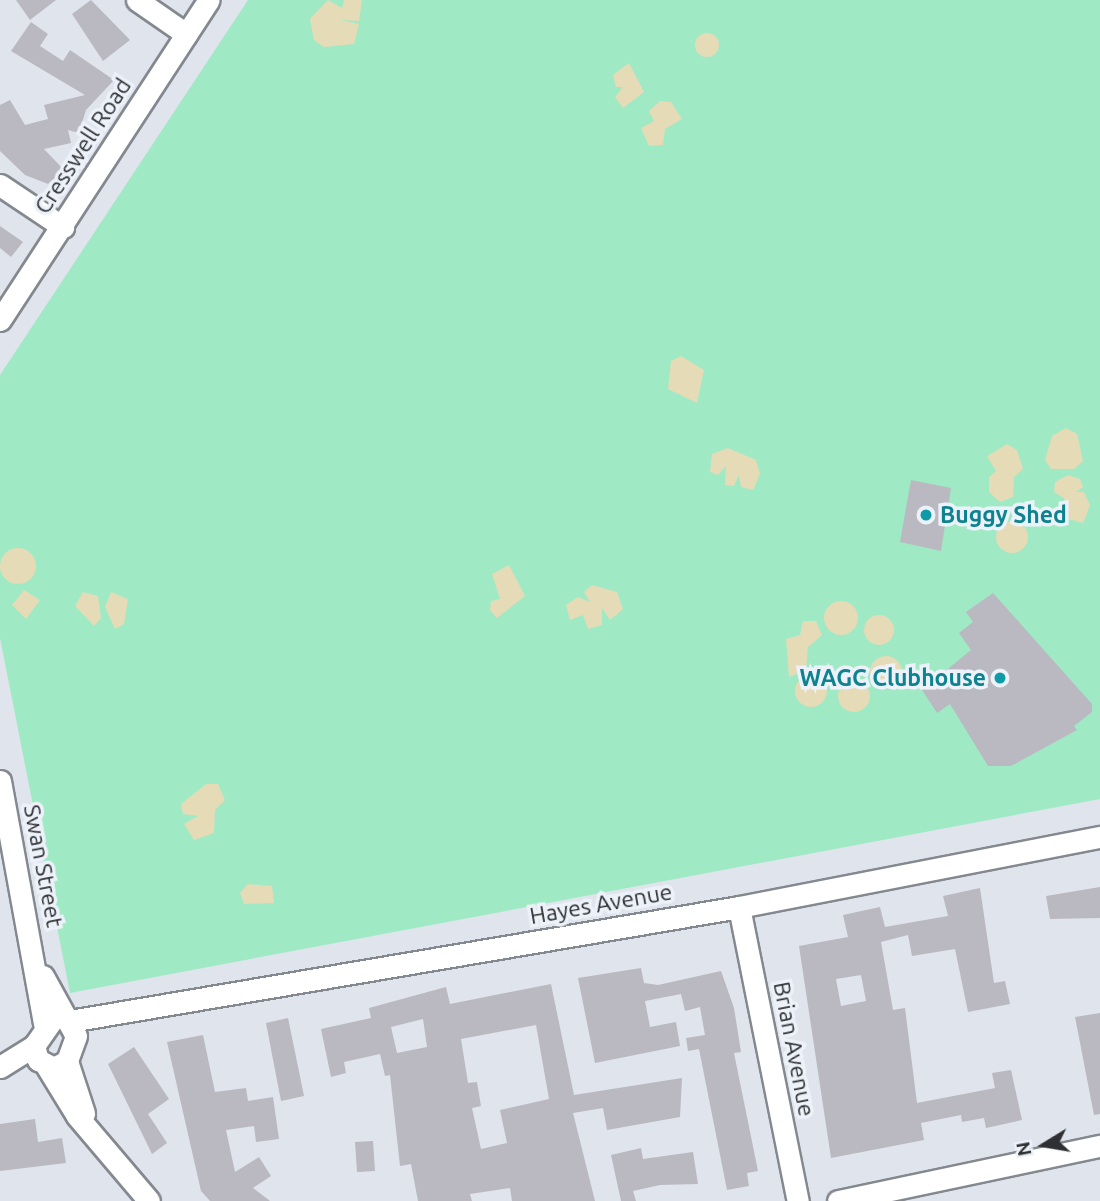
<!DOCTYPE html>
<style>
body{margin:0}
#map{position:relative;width:1100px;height:1201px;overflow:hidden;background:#e0e4ec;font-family:Ubuntu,sans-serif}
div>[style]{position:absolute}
.green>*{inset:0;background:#9feac5}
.sand>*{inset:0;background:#e5dbb6}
.round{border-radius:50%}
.building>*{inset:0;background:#bab8c1}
.roads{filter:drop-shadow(2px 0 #84888f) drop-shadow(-2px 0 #84888f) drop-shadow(0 2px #84888f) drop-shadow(0 -2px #84888f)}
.minor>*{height:21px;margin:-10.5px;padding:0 10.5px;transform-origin:10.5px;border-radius:10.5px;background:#fff}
.dots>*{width:19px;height:19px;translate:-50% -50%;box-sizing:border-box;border:4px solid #edf2fa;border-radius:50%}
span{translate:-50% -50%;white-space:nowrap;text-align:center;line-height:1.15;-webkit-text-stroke:7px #edf2fa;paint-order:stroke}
.street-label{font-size:23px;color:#2f3033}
.culture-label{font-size:23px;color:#0d838f;font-weight:700}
.left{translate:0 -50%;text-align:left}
.right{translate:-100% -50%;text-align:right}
.north{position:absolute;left:1009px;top:1110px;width:70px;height:70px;-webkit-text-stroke:5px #edf2fa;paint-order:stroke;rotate:259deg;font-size:19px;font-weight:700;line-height:28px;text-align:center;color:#2f3033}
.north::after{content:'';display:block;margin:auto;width:24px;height:32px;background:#2f3033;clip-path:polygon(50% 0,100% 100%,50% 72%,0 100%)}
</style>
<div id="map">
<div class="green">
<i style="clip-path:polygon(248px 0,1100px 0,1100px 799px,70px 993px,0 638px,0 375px)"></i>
</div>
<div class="sand">
<i style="clip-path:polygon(328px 0,342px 8px,344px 0,362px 0,359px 21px,340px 20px,359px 24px,354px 44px,324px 47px,314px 40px,310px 19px)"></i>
<i class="round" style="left:695px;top:33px;width:24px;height:24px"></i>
<i style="clip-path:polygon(629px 63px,644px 92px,623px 108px,615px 97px,623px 87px,616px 87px,613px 75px)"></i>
<i style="clip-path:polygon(660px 101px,671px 102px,682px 119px,665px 129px,663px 145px,649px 146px,641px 128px,654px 121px,649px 111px)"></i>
<i style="clip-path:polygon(681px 356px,704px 370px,697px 403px,668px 389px,671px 361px)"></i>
<i style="clip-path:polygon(1066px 428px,1077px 434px,1083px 461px,1074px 469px,1051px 469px,1045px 460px,1052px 436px)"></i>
<i style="clip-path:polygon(1007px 444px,1017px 450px,1023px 469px,1014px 477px,1013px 497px,1000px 502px,989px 492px,989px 477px,996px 471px,987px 456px)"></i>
<i style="clip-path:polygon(728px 448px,756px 460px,760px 474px,753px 490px,741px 487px,739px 475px,734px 486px,725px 485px,726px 466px,718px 475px,710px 472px,712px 454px)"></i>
<i style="clip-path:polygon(1068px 475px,1080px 479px,1083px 487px,1076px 492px,1084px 492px,1090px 505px,1083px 523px,1068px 519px,1064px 498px,1054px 492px,1055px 482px)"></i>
<i class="round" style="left:996px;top:521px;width:32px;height:32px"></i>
<i class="round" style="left:0;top:548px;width:36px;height:36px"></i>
<i style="clip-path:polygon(509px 565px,525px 596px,497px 618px,490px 610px,491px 601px,500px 599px,492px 574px)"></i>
<i style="clip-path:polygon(592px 585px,617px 592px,623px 609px,610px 620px,602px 608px,602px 625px,588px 629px,583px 615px,570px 620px,566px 605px,578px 597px,590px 602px,584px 592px)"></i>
<i style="clip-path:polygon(24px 590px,40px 600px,26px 619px,12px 605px)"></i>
<i style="clip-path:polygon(83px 592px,98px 596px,101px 618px,94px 626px,75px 606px)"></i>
<i style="clip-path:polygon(111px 592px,128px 599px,124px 624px,115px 629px,105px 607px)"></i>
<i class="round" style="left:824px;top:601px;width:34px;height:34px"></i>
<i class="round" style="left:864px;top:615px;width:30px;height:30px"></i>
<i style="clip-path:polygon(803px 621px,816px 621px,822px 635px,808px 647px,806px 670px,789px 677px,786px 639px,800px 635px)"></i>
<i class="round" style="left:870px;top:656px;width:32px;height:32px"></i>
<i class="round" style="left:795px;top:675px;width:32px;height:32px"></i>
<i class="round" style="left:838px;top:680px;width:32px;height:32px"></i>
<i style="clip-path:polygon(206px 784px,218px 784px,225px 800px,215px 810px,214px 833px,194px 840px,184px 824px,198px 816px,183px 814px,181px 804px)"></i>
<i style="clip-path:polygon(248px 884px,272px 886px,274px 903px,244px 904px,240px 893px)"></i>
</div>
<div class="building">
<i style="clip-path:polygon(16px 0,56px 0,30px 20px)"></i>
<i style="clip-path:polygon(91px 0,130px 40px,103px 61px,72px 14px)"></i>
<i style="clip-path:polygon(31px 22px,48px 34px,40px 46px,63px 61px,70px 50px,114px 80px,86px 110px,79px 133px,68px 130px,71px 143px,44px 149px,64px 170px,48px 184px,25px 175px,0 151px,0 105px,10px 100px,25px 125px,48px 119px,44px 105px,85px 95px,11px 51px)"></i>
<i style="clip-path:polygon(0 226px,23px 242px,11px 257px,0 248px)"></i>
<i style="clip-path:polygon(911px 480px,951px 488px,941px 551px,900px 542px)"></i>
<i style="clip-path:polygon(993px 593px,1092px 704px,1092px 712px,1074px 726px,1077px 730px,1011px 766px,988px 766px,950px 704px,937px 713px,922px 690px,971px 650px,959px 633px,973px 622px,966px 612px)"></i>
<i style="clip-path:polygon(1100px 887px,1100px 918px,1050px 919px,1046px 896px)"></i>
<i style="clip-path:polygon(evenodd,980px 888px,994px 983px,1005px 981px,1010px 1004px,968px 1012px,955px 949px,912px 956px,908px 935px,881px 942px,893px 1010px,905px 1008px,917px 1103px,995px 1088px,992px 1073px,1011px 1070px,1022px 1120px,986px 1128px,984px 1118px,962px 1122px,961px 1115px,921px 1123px,924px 1140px,831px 1158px,799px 946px,848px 937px,843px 915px,880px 907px,885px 927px,948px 916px,943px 896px,980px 888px,861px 975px,866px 1001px,841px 1006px,836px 979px,861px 975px)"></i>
<i style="clip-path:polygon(641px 968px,644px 983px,658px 985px,721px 971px,734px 1008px,741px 1052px,734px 1053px,758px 1171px,747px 1173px,749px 1186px,727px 1190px,699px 1049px,688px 1051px,686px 1038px,705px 1035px,700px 1007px,685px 1011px,681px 994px,645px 1001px,650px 1027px,676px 1022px,680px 1046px,595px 1063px,578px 978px)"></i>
<i style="clip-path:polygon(evenodd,551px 984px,574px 1095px,682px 1078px,680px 1117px,607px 1130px,603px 1108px,573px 1113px,595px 1201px,512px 1201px,510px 1188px,470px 1194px,472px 1201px,418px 1201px,411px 1164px,400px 1166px,390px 1075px,385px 1076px,380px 1054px,344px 1062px,346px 1073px,331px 1077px,321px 1029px,371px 1018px,369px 1008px,446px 987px,450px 1004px,551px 984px,423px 1019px,427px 1047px,397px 1053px,391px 1027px,423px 1019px,551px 984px,536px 1025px,549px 1099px,500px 1110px,507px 1143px,481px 1149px,472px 1108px,481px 1106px,477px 1082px,468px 1083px,461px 1039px,536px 1025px)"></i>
<i style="clip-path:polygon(1100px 1013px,1100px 1114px,1094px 1115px,1075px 1017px)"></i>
<i style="clip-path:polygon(288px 1018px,304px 1096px,281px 1101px,266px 1023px)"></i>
<i style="clip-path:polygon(203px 1035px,215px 1092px,246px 1088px,248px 1101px,273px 1097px,279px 1139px,256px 1142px,254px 1126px,226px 1130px,235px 1172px,259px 1157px,271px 1176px,253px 1188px,270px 1201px,210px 1201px,201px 1191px,167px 1042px)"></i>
<i style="clip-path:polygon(134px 1047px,169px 1099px,148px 1114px,167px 1143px,152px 1154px,108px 1064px)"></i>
<i style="clip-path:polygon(35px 1119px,38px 1142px,62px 1138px,66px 1163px,0 1171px,0 1124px)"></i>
<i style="clip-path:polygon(373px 1141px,375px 1171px,357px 1172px,355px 1142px)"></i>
<i style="clip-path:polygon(641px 1148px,643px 1159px,693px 1152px,698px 1184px,660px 1185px,633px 1191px,636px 1201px,621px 1201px,611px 1155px)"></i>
</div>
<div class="roads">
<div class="minor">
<i style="left:137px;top:0;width:60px;rotate:34.8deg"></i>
<i style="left:0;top:185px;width:76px;rotate:33.7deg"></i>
<i style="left:0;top:320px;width:382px;rotate:-56.9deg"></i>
<i style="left:0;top:781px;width:247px;rotate:79.7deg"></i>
<i style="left:739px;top:907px;width:300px;rotate:78.7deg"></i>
<i style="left:43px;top:976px;width:68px;rotate:61.2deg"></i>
<i style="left:76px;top:1036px;width:27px;rotate:110deg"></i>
<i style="left:67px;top:1061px;width:15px;rotate:152deg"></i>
<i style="left:54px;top:1068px;width:18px;rotate:-153deg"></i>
<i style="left:38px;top:1060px;width:15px;rotate:-106deg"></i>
<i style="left:34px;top:1046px;width:35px;rotate:-55deg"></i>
<i style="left:70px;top:1021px;width:679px;rotate:-9.67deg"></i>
<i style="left:739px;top:907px;width:368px;rotate:-11deg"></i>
<i style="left:67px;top:1061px;width:55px;rotate:71.9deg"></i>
<i style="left:0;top:1067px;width:40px;rotate:-32deg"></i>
<i style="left:47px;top:1067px;width:57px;rotate:58.5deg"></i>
<i style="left:77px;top:1116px;width:111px;rotate:49.7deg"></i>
<i style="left:838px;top:1201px;width:268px;rotate:-11.9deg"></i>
</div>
</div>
<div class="dots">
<i style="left:926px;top:515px;background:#0f9aa8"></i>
<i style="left:1000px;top:678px;background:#0f9aa8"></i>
</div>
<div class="street-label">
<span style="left:83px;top:146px;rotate:-57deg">Cresswell Road</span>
<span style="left:43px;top:866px;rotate:79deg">Swan Street</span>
<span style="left:601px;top:904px;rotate:-10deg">Hayes Avenue</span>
<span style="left:794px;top:1049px;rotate:79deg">Brian Avenue</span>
</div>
<div class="culture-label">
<span class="left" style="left:940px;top:515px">Buggy Shed</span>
<span class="right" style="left:986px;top:678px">WAGC Clubhouse</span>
</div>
<div class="north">N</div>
</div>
